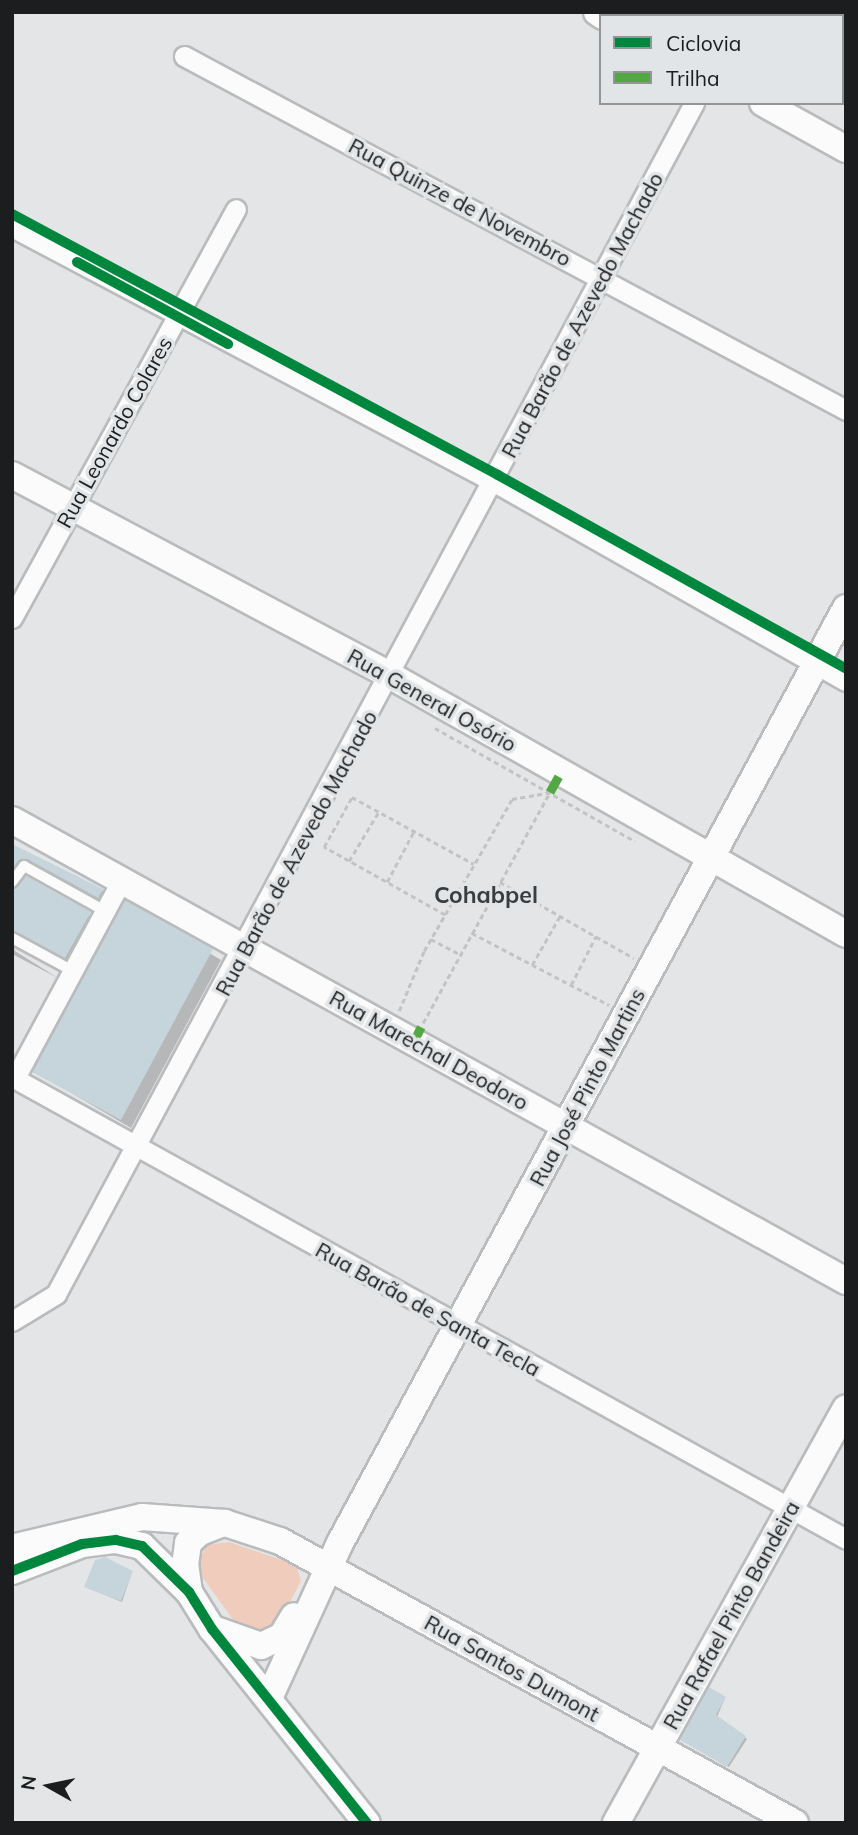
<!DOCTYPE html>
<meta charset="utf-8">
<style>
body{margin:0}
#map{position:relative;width:858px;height:1835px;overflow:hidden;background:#e3e5e6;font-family:Mulish,sans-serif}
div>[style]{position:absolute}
.green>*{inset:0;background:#efccbb}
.shadow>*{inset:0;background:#0003}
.building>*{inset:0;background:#c6d4db}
.path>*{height:2.5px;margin-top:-1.25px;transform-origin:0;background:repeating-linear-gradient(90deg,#c2c3c4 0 5px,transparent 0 8.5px)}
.roads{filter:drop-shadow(2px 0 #b9bbbc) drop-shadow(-2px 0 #b9bbbc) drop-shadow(0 2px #b9bbbc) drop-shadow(0 -2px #b9bbbc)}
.lane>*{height:10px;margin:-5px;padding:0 5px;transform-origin:5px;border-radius:5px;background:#fbfbfb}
.street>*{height:19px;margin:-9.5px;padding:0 9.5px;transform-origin:9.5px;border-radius:9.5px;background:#fbfbfb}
.secondary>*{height:26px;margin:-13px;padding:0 13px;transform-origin:13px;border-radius:13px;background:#fbfbfb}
.quiet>*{height:9px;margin-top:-4.5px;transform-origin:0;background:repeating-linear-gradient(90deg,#52a943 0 18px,transparent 0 27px)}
.cycleway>*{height:10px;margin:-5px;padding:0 5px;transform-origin:5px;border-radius:5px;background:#00873e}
span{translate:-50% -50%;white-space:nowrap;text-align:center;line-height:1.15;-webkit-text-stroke:7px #e2e5e7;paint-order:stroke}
.street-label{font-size:21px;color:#1c1d1e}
.neighbourhood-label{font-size:23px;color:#3a3d3e;font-weight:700}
.frame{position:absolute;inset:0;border:14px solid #1c1d1e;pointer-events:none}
.legend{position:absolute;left:599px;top:14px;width:245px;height:91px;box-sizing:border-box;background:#e2e5e7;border:2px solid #939597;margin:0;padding:9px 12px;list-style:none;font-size:21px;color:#1c1d1e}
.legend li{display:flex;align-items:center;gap:14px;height:35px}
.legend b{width:35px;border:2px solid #939597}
.north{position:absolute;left:14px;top:1751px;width:70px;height:70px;-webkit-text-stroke:5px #e2e5e7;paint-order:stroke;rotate:279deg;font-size:19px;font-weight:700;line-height:28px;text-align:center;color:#1c1d1e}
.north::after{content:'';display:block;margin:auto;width:24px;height:32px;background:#1c1d1e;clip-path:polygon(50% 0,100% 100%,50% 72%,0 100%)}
</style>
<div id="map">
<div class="green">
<i style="clip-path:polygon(229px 1542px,296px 1565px,301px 1581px,272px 1636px,244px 1635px,201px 1575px,197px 1564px,207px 1545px)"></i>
</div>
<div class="shadow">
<i style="clip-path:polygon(15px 847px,102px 891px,111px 900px,107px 906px,35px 867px,25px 877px,99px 922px,75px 966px,26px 940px,13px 944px,15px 951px,58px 978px,12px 954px)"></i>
<i style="clip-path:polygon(125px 903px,221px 960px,131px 1128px,34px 1071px)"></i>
<i style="clip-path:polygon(132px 1572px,122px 1602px,88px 1588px)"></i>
<i style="clip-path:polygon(725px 1698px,717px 1717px,747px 1739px,729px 1767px,684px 1741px)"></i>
</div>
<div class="building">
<i style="clip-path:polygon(12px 844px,103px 889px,98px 898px,27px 859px,20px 860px,12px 869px)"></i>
<i style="clip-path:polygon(26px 876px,91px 912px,65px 958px,12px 931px,12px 889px)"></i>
<i style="clip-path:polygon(125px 900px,213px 949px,121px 1120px,32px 1072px)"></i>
<i style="clip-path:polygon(105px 1557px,133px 1571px,121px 1601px,84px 1587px,95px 1560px)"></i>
<i style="clip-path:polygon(709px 1687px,726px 1697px,716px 1715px,746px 1736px,727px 1767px,680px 1740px)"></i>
</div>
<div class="path">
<i style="left:435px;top:728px;width:230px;rotate:29.5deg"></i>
<i style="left:349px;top:861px;width:58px;rotate:-59deg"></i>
<i style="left:387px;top:882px;width:58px;rotate:-62.1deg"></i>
<i style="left:500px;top:882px;width:154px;rotate:29.6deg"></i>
<i style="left:445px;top:915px;width:139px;rotate:-150.7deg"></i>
<i style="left:324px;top:847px;width:57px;rotate:-60.8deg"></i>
<i style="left:352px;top:797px;width:139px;rotate:28.8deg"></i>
<i style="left:472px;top:933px;width:155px;rotate:27.7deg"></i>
<i style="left:431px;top:939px;width:34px;rotate:28deg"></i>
<i style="left:532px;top:965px;width:56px;rotate:-60.3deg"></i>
<i style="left:571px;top:985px;width:55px;rotate:-63deg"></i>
<i style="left:399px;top:1011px;width:65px;rotate:-67.4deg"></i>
<i style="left:424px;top:951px;width:176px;rotate:-59.9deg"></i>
<i style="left:512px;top:799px;width:39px;rotate:-10deg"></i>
<i style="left:423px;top:1023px;width:264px;rotate:-61.2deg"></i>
</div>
<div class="roads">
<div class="lane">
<i style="left:12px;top:882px;width:20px;rotate:-53deg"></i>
<i style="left:24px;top:866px;width:93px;rotate:29.1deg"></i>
<i style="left:12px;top:938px;width:69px;rotate:28.4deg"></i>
</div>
<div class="street">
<i style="left:741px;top:16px;width:4px;rotate:-63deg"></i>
<i style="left:184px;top:56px;width:751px;rotate:28.14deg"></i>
<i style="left:12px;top:227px;width:545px;rotate:27.88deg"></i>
<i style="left:494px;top:482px;width:404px;rotate:29.5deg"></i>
<i style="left:12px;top:618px;width:466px;rotate:-61.3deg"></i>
<i style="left:12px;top:1077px;width:953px;rotate:28.98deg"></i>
<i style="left:15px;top:1078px;width:226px;rotate:-61.7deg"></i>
<i style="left:12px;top:1321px;width:52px;rotate:-31.5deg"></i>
<i style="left:56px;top:1294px;width:1351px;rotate:-61.82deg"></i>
</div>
<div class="secondary">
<i style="left:597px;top:12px;width:7px;rotate:34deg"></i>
<i style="left:763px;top:103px;width:95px;rotate:29deg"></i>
<i style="left:12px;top:475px;width:429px;rotate:27.9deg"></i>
<i style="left:391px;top:676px;width:523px;rotate:29.55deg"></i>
<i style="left:12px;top:820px;width:953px;rotate:28.93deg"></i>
<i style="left:12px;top:1548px;width:134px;rotate:-13.4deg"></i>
<i style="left:142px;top:1517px;width:83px;rotate:4.1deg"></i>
<i style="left:225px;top:1523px;width:58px;rotate:18.1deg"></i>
<i style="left:280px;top:1541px;width:587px;rotate:28.7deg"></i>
<i style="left:12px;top:1571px;width:75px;rotate:-21.1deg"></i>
<i style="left:82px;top:1544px;width:34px;rotate:-7deg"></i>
<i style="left:116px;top:1540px;width:27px;rotate:13deg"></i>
<i style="left:142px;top:1546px;width:66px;rotate:44.4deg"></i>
<i style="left:189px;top:1592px;width:44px;rotate:58.1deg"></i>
<i style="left:212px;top:1629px;width:248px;rotate:51.4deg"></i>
<i style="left:189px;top:1592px;width:27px;rotate:-98deg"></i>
<i style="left:185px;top:1565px;width:22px;rotate:-82deg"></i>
<i style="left:188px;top:1543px;width:16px;rotate:-43deg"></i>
<i style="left:200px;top:1532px;width:26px;rotate:-21deg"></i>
<i style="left:216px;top:1630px;width:48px;rotate:19.6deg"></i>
<i style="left:261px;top:1646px;width:23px;rotate:-25deg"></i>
<i style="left:282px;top:1636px;width:23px;rotate:-59deg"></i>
<i style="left:269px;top:1698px;width:170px;rotate:-65.4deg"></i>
<i style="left:340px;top:1543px;width:1063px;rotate:-61.58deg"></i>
<i style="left:616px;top:1823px;width:474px;rotate:-61deg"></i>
</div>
</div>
<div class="quiet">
<i style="left:550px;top:792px;width:23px;rotate:-61deg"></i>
<i style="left:414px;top:1041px;width:16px;rotate:-63deg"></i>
</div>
<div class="cycleway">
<i style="left:12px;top:214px;width:552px;rotate:28.24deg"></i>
<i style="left:498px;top:475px;width:398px;rotate:29.1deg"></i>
<i style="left:77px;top:262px;width:172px;rotate:28.5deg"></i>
<i style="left:12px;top:1571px;width:75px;rotate:-21.1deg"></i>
<i style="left:82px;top:1544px;width:34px;rotate:-7deg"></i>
<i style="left:116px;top:1540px;width:27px;rotate:13deg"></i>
<i style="left:142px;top:1546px;width:66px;rotate:44.4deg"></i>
<i style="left:189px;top:1592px;width:44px;rotate:58.1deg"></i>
<i style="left:212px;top:1629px;width:248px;rotate:51.4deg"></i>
</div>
<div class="street-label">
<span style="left:460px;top:202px;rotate:28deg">Rua Quinze de Novembro</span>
<span style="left:582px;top:315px;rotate:-62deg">Rua Barão de Azevedo Machado</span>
<span style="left:114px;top:432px;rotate:-61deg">Rua Leonardo Colares</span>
<span style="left:432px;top:700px;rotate:29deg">Rua General Osório</span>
<span style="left:296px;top:853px;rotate:-62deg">Rua Barão de Azevedo Machado</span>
<span style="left:429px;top:1050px;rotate:29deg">Rua Marechal Deodoro</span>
<span style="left:587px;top:1087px;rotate:-62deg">Rua José Pinto Martins</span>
<span style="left:428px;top:1309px;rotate:29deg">Rua Barão de Santa Tecla</span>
<span style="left:731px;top:1615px;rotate:-61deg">Rua Rafael Pinto Bandeira</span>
<span style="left:512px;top:1668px;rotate:29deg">Rua Santos Dumont</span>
</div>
<div class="neighbourhood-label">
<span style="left:486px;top:895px">Cohabpel</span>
</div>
<div class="frame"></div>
<ul class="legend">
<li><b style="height:9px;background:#00873e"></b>Ciclovia</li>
<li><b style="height:9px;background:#52a943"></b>Trilha</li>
</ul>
<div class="north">N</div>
</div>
